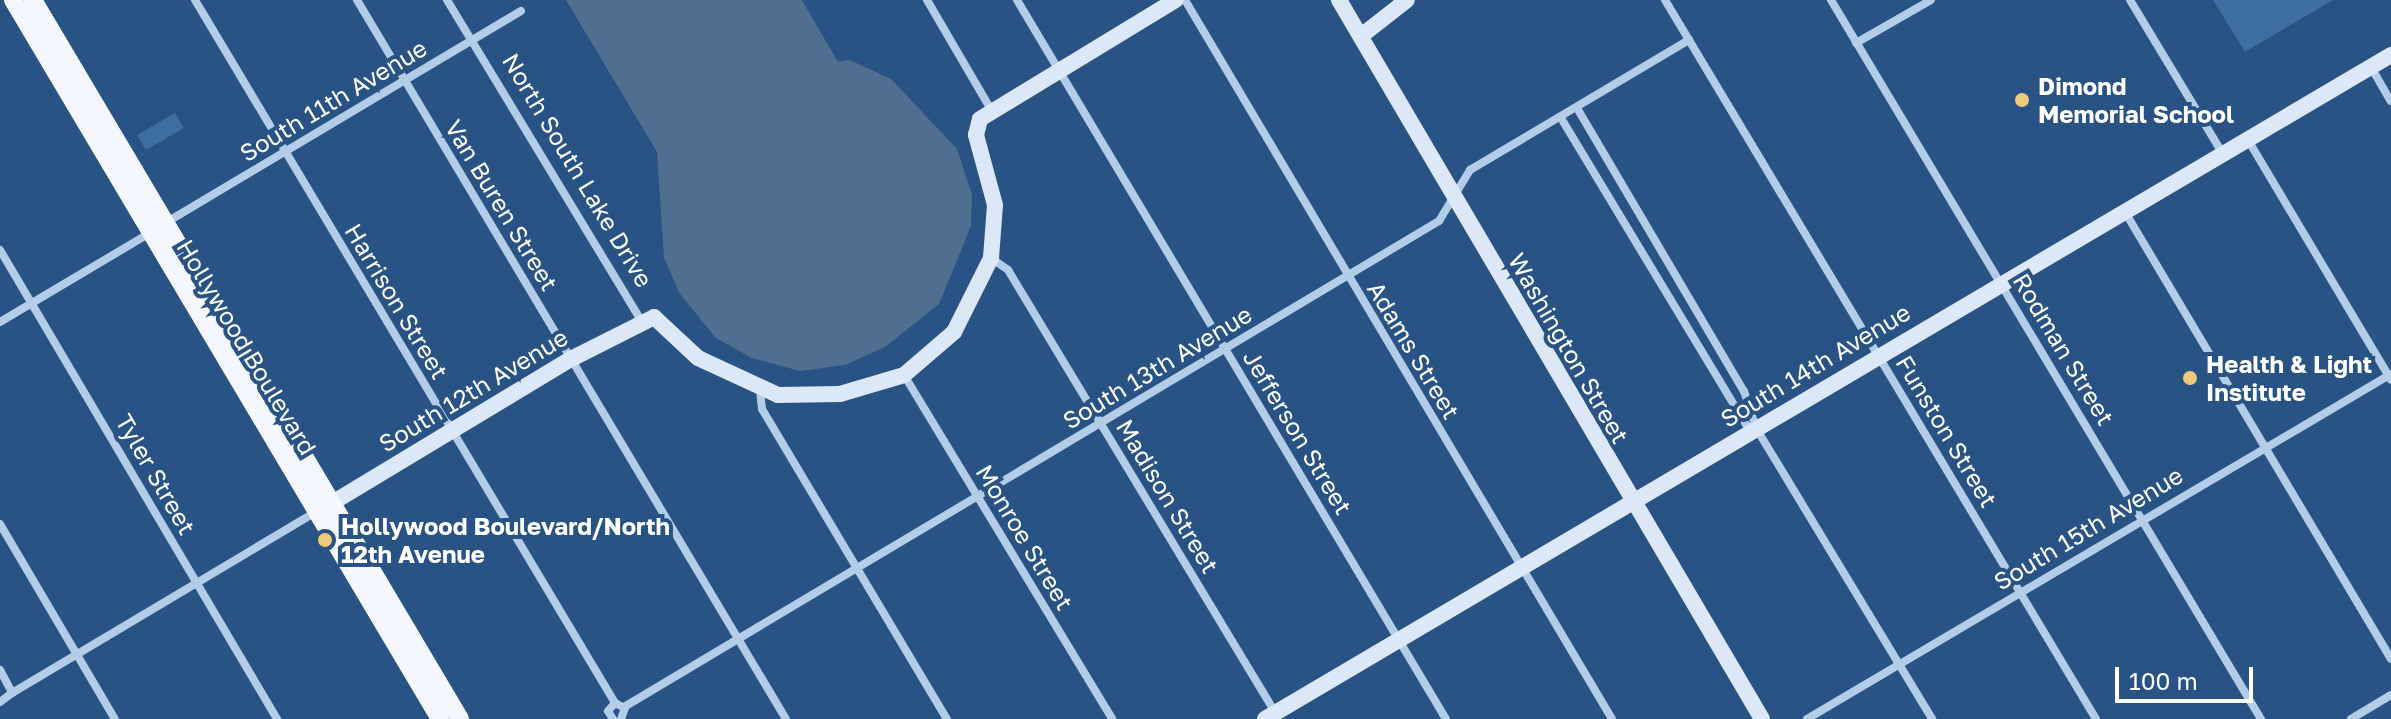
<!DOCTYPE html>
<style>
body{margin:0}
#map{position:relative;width:2391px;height:719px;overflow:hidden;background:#285384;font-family:"Golos Text",sans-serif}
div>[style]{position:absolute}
.green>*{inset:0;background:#3d6da1}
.water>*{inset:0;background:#4f6e90}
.street>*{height:8px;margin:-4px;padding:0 4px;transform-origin:4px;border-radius:4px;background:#b3cce7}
.secondary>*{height:16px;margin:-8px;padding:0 8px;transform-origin:8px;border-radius:8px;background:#dce8f7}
.primary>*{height:18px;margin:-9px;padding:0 9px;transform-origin:9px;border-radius:9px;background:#f4f8fe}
.dots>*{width:22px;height:22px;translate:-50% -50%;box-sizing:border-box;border:4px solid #285384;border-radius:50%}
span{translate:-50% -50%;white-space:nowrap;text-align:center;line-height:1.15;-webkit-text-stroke:8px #285384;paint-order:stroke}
.poi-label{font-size:24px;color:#fff;font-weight:700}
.left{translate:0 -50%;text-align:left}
.street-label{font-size:24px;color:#fff}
.scale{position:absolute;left:2115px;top:667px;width:138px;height:36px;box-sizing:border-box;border:4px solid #fff;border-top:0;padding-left:10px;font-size:24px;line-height:28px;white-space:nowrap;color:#fff;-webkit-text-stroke:6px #285384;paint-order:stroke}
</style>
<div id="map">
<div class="green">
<i style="clip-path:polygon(2213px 0,2333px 0,2245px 52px)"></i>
<i style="clip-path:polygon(175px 113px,184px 128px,146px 150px,137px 135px)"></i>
</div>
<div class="water">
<i style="clip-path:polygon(566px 0,802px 0,838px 62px,850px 60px,891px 79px,957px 149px,972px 195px,971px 226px,939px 304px,885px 347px,845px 365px,800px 371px,752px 358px,716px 338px,680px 294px,664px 258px,657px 152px)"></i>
</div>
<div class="street">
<i style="left:195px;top:0;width:819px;rotate:59.14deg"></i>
<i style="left:357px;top:0;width:837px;rotate:59.18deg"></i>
<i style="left:447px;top:0;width:374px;rotate:58.8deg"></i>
<i style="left:927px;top:0;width:125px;rotate:59.7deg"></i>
<i style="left:1017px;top:0;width:837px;rotate:59.18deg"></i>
<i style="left:1185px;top:0;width:836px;rotate:59.29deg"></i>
<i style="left:1665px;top:0;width:838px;rotate:59.06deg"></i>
<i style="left:1831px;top:0;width:838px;rotate:59.12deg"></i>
<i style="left:2130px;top:0;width:180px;rotate:58.9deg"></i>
<i style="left:1856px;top:43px;width:86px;rotate:-29.8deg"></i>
<i style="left:2371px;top:67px;width:39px;rotate:60deg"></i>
<i style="left:1577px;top:108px;width:329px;rotate:59.5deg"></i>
<i style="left:1744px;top:391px;width:39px;rotate:72deg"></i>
<i style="left:1756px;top:428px;width:340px;rotate:58.8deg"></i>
<i style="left:1561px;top:118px;width:360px;rotate:58.9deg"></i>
<i style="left:1747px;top:426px;width:9px;rotate:13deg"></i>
<i style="left:2248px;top:140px;width:279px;rotate:59.2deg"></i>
<i style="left:2125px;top:212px;width:520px;rotate:59.24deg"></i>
<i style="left:167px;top:222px;width:412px;rotate:-30.8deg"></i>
<i style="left:0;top:250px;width:545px;rotate:59.43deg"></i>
<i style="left:991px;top:258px;width:21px;rotate:35deg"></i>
<i style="left:1008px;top:270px;width:519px;rotate:58.88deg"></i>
<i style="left:0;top:322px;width:174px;rotate:-30.7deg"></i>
<i style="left:904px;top:375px;width:402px;rotate:58.8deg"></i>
<i style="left:760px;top:390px;width:19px;rotate:84deg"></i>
<i style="left:762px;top:409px;width:361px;rotate:59.2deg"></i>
<i style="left:0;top:524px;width:226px;rotate:59.5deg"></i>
<i style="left:0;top:670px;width:26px;rotate:62deg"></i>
<i style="left:12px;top:693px;width:15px;rotate:143deg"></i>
<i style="left:12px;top:693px;width:354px;rotate:-30.8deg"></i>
<i style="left:624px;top:707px;width:949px;rotate:-30.81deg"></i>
<i style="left:1439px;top:221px;width:60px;rotate:-58.7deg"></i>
<i style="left:1470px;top:170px;width:255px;rotate:-30.7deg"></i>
<i style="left:613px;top:719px;width:9px;rotate:-122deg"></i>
<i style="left:608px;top:711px;width:11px;rotate:-49deg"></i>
<i style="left:615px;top:703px;width:11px;rotate:27deg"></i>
<i style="left:625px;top:708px;width:12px;rotate:110deg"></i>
<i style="left:1807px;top:719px;width:678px;rotate:-30.57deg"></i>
<i style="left:2351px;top:719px;width:47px;rotate:-31deg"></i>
</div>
<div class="secondary">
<i style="left:1339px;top:0;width:834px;rotate:59.53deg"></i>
<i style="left:1361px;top:36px;width:58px;rotate:-38deg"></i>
<i style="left:332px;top:503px;width:279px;rotate:-31.1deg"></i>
<i style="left:571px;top:359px;width:93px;rotate:-26.8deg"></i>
<i style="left:654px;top:317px;width:60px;rotate:43deg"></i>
<i style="left:698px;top:358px;width:88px;rotate:24.8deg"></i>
<i style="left:778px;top:395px;width:62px;rotate:-0.9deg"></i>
<i style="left:840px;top:394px;width:67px;rotate:-16.5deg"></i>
<i style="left:904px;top:375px;width:66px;rotate:-40.7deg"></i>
<i style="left:954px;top:332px;width:83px;rotate:-63.4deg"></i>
<i style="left:991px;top:258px;width:53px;rotate:-85.7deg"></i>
<i style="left:995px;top:205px;width:73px;rotate:-105.2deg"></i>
<i style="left:976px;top:135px;width:16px;rotate:-76deg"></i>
<i style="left:980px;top:119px;width:229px;rotate:-31.3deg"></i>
<i style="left:1265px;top:719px;width:1307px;rotate:-30.53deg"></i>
</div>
<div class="primary">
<i style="left:13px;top:0;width:836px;rotate:59.29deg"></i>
<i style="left:33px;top:0;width:836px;rotate:59.29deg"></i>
</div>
<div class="dots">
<i style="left:2022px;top:100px;background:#eec979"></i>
<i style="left:2190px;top:378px;background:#eec979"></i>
<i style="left:325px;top:540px;background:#eec979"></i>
</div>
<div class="poi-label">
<span class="left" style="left:2038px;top:100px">Dimond<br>Memorial School</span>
<span class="left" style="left:2206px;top:378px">Health &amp; Light<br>Institute</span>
<span class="left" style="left:341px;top:540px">Hollywood Boulevard/North<br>12th Avenue</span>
</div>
<div class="street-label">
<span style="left:333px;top:100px;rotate:-31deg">South 11th Avenue</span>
<span style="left:578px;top:170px;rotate:59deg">North South Lake Drive</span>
<span style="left:502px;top:205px;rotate:59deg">Van Buren Street</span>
<span style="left:397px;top:301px;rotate:59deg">Harrison Street</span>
<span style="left:247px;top:347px;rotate:59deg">Hollywood Boulevard</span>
<span style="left:1569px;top:348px;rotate:60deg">Washington Street</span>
<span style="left:2064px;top:349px;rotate:59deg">Rodman Street</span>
<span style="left:1414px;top:350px;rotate:59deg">Adams Street</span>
<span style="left:1815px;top:365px;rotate:-31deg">South 14th Avenue</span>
<span style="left:1157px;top:367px;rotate:-31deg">South 13th Avenue</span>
<span style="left:473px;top:390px;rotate:-31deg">South 12th Avenue</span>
<span style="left:1947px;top:431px;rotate:59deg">Funston Street</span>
<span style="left:1298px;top:432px;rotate:59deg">Jefferson Street</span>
<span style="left:156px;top:474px;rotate:60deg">Tyler Street</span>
<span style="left:1168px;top:496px;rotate:59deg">Madison Street</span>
<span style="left:2088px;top:528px;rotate:-31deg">South 15th Avenue</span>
<span style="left:1025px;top:537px;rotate:59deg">Monroe Street</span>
</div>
<div class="scale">100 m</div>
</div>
